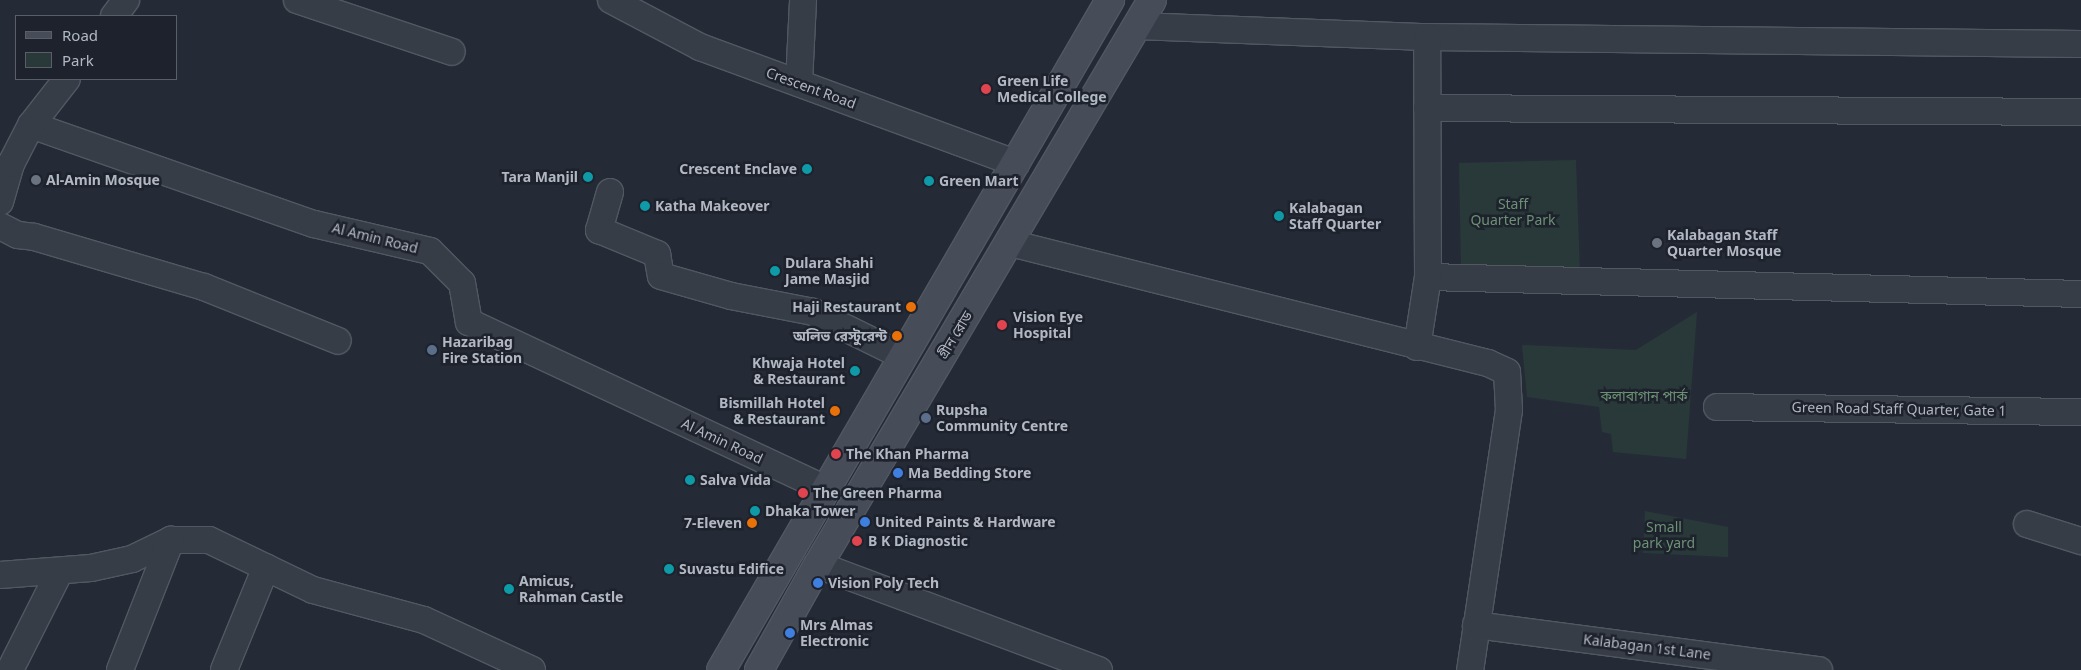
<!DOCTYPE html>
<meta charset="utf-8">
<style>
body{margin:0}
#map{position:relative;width:2081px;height:670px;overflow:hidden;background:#242b36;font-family:"Noto Sans","Noto Sans Bengali",sans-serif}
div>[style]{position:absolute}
.green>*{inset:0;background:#293939}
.roads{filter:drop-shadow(1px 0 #525862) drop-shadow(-1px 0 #525862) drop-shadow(0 1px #525862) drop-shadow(0 -1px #525862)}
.minor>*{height:26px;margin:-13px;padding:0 13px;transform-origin:13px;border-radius:13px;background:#373d47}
.secondary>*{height:28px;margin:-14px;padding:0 14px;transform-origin:14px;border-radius:14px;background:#464d59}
.dots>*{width:14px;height:14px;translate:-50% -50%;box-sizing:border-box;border:2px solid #1d222c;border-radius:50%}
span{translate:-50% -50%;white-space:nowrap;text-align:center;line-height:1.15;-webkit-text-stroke:5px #1d222c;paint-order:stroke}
.poi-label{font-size:14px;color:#b2b8c3;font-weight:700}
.left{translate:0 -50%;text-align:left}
.right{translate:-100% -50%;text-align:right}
.street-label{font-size:14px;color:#b2b8c3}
.park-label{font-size:14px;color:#6c9175}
.legend{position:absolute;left:15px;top:15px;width:162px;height:65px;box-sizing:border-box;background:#1d222c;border:1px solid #595e68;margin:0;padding:6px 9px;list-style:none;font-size:15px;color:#b2b8c3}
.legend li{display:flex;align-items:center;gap:10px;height:25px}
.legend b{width:25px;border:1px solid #595e68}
</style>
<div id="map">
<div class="green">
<i style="clip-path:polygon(1576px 160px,1580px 274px,1514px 269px,1518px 264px,1505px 271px,1461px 266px,1459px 163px)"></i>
<i style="clip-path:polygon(1697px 312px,1686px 459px,1613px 452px,1611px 434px,1602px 432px,1599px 407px,1527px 397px,1522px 345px,1636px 350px)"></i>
<i style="clip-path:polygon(1645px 511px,1728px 527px,1728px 557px,1643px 553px)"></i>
</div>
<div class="roads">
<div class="minor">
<i style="left:297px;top:0;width:163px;rotate:18.5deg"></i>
<i style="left:611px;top:0;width:101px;rotate:27.8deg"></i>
<i style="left:700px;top:47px;width:337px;rotate:20.2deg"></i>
<i style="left:114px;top:16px;width:20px;rotate:-53deg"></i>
<i style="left:1137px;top:26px;width:290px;rotate:2.2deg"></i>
<i style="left:1427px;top:37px;width:654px;rotate:0.61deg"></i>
<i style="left:799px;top:83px;width:83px;rotate:-87.2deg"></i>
<i style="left:1427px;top:108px;width:654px;rotate:0.35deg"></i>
<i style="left:31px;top:125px;width:300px;rotate:19.3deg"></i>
<i style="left:314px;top:224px;width:119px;rotate:13.1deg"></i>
<i style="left:430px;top:251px;width:45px;rotate:45deg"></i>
<i style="left:462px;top:283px;width:40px;rotate:80deg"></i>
<i style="left:469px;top:322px;width:395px;rotate:25.1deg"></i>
<i style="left:610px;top:192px;width:40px;rotate:106deg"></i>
<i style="left:599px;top:230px;width:63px;rotate:22.5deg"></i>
<i style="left:657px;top:254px;width:22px;rotate:80deg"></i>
<i style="left:661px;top:276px;width:73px;rotate:15.9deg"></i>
<i style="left:731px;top:296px;width:84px;rotate:11deg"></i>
<i style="left:813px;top:312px;width:100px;rotate:26.1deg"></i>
<i style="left:0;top:202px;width:40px;rotate:-74deg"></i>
<i style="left:11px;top:164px;width:44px;rotate:-62.9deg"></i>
<i style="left:31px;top:125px;width:58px;rotate:-52deg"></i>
<i style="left:0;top:226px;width:20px;rotate:27deg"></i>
<i style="left:18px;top:235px;width:16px;rotate:7deg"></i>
<i style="left:34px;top:237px;width:177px;rotate:16.4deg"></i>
<i style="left:204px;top:287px;width:144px;rotate:21.9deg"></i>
<i style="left:1010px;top:243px;width:493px;rotate:14.1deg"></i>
<i style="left:1488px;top:363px;width:21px;rotate:25deg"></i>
<i style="left:1507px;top:372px;width:38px;rotate:87deg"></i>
<i style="left:1509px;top:410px;width:263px;rotate:98.5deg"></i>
<i style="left:1428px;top:277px;width:653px;rotate:1.49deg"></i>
<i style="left:1417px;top:347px;width:71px;rotate:-81.1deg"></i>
<i style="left:1428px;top:277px;width:240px;rotate:-90.2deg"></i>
<i style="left:1717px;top:407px;width:364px;rotate:0.8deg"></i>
<i style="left:2027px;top:524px;width:57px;rotate:17.5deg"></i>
<i style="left:818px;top:565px;width:300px;rotate:20.5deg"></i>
<i style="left:0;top:575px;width:91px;rotate:-4.4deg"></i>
<i style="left:91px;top:568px;width:42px;rotate:-12.4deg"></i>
<i style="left:132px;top:559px;width:43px;rotate:-26deg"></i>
<i style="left:171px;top:540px;width:38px"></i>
<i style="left:209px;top:540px;width:115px;rotate:25.7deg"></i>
<i style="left:313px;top:590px;width:115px;rotate:15.1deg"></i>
<i style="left:424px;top:620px;width:119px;rotate:24.8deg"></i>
<i style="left:1476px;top:625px;width:346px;rotate:7.5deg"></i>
<i style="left:10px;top:670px;width:111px;rotate:-63.2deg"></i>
<i style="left:120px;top:670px;width:140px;rotate:-68.6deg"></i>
<i style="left:224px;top:670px;width:111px;rotate:-67.8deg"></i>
</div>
<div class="secondary">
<i style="left:721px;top:670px;width:775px;rotate:-59.86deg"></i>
<i style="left:759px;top:670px;width:120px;rotate:-60.7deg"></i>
<i style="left:818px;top:565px;width:656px;rotate:-59.41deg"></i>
</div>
</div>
<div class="dots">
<i style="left:986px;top:89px;background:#e0444e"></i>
<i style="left:807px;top:169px;background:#0f9aa8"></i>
<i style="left:588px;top:177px;background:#0f9aa8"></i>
<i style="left:36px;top:180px;background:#6b7280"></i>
<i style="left:929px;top:181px;background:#0f9aa8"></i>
<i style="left:645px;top:206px;background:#0f9aa8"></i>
<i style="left:1279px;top:216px;background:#0f9aa8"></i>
<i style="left:1657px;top:243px;background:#6b7280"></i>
<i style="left:775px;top:271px;background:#0f9aa8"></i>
<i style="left:911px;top:307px;background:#e8710a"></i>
<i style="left:1002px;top:325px;background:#e0444e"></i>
<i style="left:897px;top:336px;background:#e8710a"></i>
<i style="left:432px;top:350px;background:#5c6f8a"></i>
<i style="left:855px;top:371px;background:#0f9aa8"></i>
<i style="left:835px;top:411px;background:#e8710a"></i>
<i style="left:926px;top:418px;background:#5c6f8a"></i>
<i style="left:836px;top:454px;background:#e0444e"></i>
<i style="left:898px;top:473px;background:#3f7fe0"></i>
<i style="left:690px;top:480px;background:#0f9aa8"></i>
<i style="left:803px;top:493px;background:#e0444e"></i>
<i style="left:755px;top:511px;background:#0f9aa8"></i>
<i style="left:865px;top:522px;background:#3f7fe0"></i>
<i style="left:752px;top:523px;background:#e8710a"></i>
<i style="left:857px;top:541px;background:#e0444e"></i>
<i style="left:669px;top:569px;background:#0f9aa8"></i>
<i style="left:818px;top:583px;background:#3f7fe0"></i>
<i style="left:509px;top:589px;background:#0f9aa8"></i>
<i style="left:790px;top:633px;background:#3f7fe0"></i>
</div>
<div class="poi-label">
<span class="left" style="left:997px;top:89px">Green Life<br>Medical College</span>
<span class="right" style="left:797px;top:169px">Crescent Enclave</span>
<span class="right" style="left:578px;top:177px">Tara Manjil</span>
<span class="left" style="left:46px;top:180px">Al-Amin Mosque</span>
<span class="left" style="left:939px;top:181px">Green Mart</span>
<span class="left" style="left:655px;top:206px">Katha Makeover</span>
<span class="left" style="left:1289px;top:216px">Kalabagan<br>Staff Quarter</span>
<span class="left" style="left:1667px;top:243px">Kalabagan Staff<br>Quarter Mosque</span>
<span class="left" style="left:785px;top:271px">Dulara Shahi<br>Jame Masjid</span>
<span class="right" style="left:901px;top:307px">Haji Restaurant</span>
<span class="left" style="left:1013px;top:325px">Vision Eye<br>Hospital</span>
<span class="right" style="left:887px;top:336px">অলিভ রেস্টুরেন্ট</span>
<span class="left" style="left:442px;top:350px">Hazaribag<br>Fire Station</span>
<span class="right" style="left:845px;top:371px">Khwaja Hotel<br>&amp; Restaurant</span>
<span class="right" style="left:825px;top:411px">Bismillah Hotel<br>&amp; Restaurant</span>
<span class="left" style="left:936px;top:418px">Rupsha<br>Community Centre</span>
<span class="left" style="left:846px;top:454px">The Khan Pharma</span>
<span class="left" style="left:908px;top:473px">Ma Bedding Store</span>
<span class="left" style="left:700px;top:480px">Salva Vida</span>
<span class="left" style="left:813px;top:493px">The Green Pharma</span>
<span class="left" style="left:765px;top:511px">Dhaka Tower</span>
<span class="left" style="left:875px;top:522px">United Paints &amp; Hardware</span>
<span class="right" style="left:742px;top:523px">7-Eleven</span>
<span class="left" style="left:868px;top:541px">B K Diagnostic</span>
<span class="left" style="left:679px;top:569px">Suvastu Edifice</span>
<span class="left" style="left:519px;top:589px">Amicus,<br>Rahman Castle</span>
<span class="left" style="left:828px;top:583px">Vision Poly Tech</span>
<span class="left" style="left:800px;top:633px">Mrs Almas<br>Electronic</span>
</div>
<div class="street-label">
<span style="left:811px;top:88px;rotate:20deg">Crescent Road</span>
<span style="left:375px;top:238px;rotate:14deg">Al Amin Road</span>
<span style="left:955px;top:335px;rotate:-59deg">গ্রীন রোড</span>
<span style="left:1899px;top:409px;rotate:1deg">Green Road Staff Quarter, Gate 1</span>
<span style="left:722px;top:441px;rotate:25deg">Al Amin Road</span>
<span style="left:1647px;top:647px;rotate:7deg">Kalabagan 1st Lane</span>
</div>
<div class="park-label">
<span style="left:1513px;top:212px">Staff<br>Quarter Park</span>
<span style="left:1644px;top:396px">কলাবাগান পার্ক</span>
<span style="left:1664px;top:535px">Small<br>park yard</span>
</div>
<ul class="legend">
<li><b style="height:6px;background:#464d59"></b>Road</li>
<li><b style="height:14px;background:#293939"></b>Park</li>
</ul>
</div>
